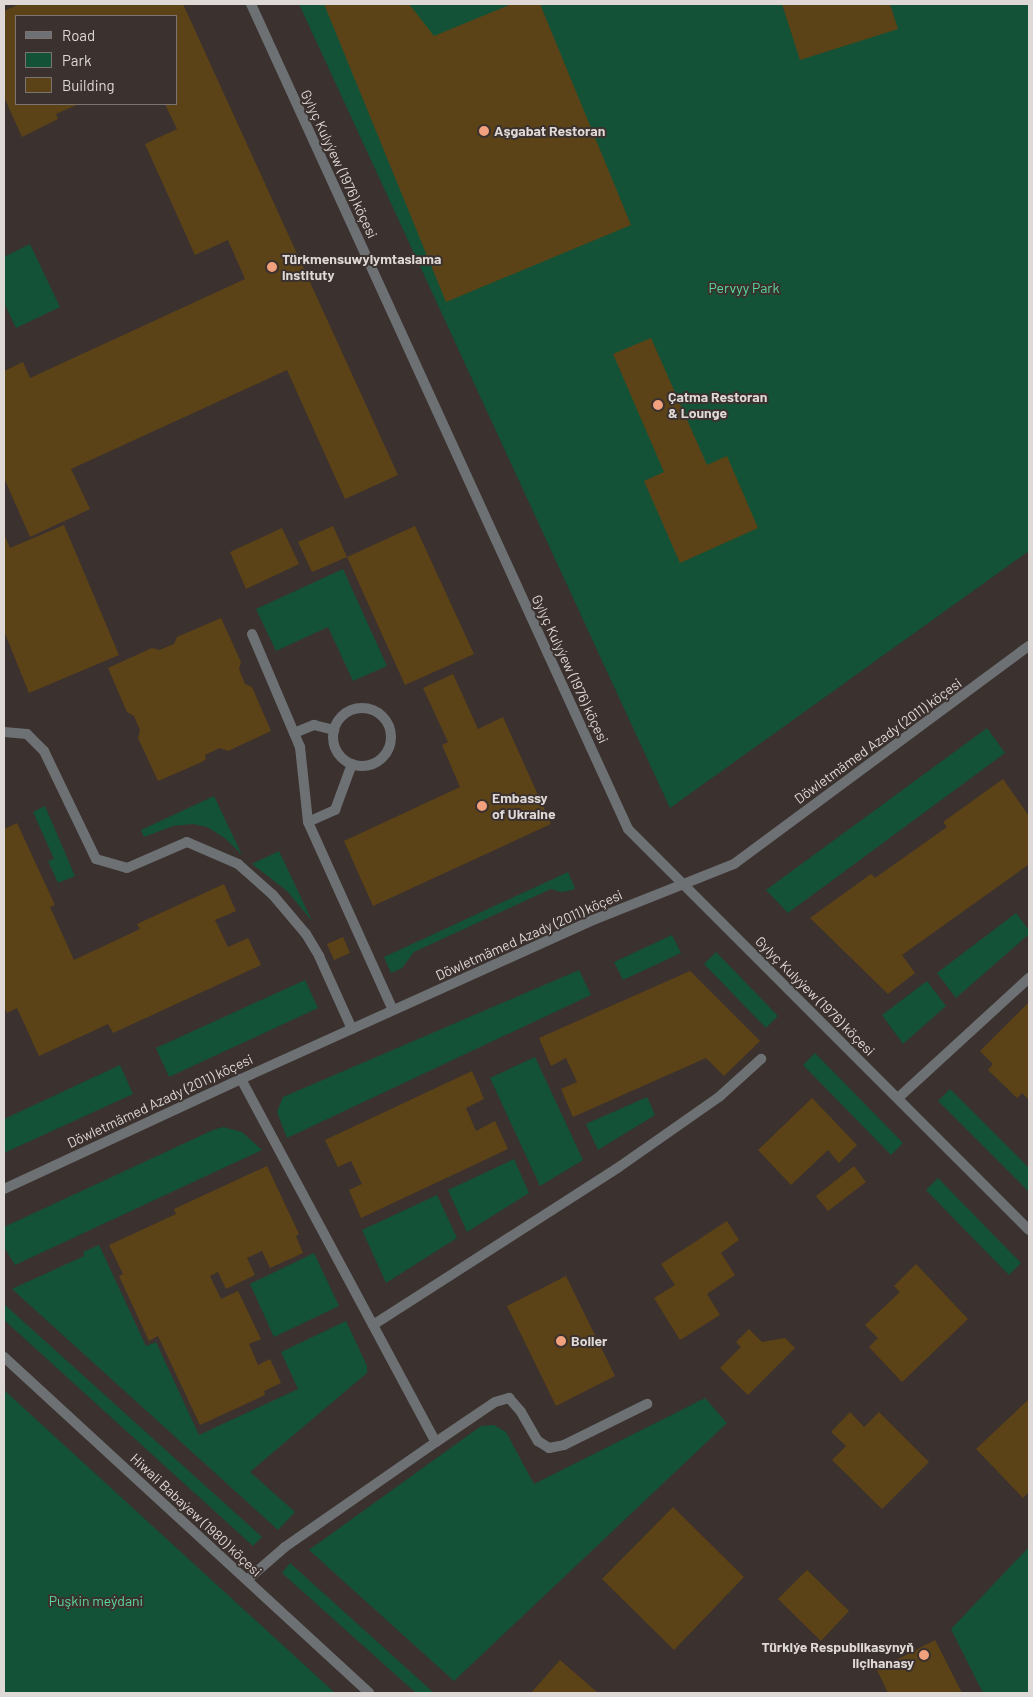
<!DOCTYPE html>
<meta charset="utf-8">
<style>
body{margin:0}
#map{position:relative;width:1033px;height:1697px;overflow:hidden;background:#3b312e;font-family:Barlow,sans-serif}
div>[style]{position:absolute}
.green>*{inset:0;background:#135236}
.building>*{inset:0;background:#5c4217}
.service>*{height:10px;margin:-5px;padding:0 5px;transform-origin:5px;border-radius:5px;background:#6d7174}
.service>.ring{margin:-5px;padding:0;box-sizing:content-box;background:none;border:10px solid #6d7174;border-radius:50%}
.minor>*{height:10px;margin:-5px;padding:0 5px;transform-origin:5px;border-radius:5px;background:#6d7174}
.dots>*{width:14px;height:14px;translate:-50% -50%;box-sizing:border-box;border:2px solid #3b312e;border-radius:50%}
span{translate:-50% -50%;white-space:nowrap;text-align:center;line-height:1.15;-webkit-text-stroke:4px #3b312e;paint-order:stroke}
.poi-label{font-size:14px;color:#ded8d6;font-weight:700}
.left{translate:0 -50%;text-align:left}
.right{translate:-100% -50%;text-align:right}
.street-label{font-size:14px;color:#ded8d6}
.park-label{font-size:14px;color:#5bda9d}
.frame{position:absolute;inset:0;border:5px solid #ded8d6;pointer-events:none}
.legend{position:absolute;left:15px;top:15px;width:162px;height:90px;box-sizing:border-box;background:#3b312e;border:1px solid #7c7471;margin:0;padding:6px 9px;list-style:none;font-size:15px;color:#ded8d6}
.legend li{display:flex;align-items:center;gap:10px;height:25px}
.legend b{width:25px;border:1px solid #7c7471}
</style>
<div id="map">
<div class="green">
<i style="clip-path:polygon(299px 4px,1029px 4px,1029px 551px,670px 808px)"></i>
<i style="clip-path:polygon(30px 244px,60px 307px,16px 328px,4px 303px,4px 257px)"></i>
<i style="clip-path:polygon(343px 569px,387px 666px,353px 681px,328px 627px,276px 651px,256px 609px)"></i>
<i style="clip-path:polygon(987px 728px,1005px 753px,788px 913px,766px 890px)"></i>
<i style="clip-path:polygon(214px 796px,242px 855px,226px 839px,207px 827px,193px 824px,173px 826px,144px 837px,141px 830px)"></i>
<i style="clip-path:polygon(45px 806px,75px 876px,58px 883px,48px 861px,54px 859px,33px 812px)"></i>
<i style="clip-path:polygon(279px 851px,312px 921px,287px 891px,252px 864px)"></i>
<i style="clip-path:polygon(568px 872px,575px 888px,573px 890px,561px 892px,551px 889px,414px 952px,402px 968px,391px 973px,384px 957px)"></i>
<i style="clip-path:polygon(1016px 913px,1029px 930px,1029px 934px,956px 998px,937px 973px)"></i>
<i style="clip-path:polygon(672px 935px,681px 953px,623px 980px,614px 962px)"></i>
<i style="clip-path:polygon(716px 952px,778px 1016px,766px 1028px,704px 964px)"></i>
<i style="clip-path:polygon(579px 970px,591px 995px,287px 1138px,277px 1112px,283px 1097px)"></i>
<i style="clip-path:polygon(305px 980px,318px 1008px,169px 1077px,156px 1048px)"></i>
<i style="clip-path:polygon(927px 981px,946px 1006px,903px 1044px,882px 1015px)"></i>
<i style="clip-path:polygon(815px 1053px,903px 1143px,891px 1155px,803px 1065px)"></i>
<i style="clip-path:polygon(535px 1057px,583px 1160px,540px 1186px,490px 1078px)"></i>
<i style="clip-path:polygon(120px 1065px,133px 1094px,4px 1153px,4px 1119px)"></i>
<i style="clip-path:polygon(950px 1089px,1029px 1168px,1029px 1192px,938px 1101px)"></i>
<i style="clip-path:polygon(647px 1097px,655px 1115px,598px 1150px,586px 1124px)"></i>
<i style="clip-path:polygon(223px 1127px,242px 1132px,262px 1150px,15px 1265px,4px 1247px,4px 1227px,213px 1130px)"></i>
<i style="clip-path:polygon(514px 1159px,529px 1193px,467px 1232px,448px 1190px)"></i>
<i style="clip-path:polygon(938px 1178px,1021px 1263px,1009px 1275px,926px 1190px)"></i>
<i style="clip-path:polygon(437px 1195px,457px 1238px,386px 1283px,362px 1230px)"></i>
<i style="clip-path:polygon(99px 1245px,146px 1346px,156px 1342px,199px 1435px,298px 1389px,281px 1352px,346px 1321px,367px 1366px,367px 1373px,250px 1472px,295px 1512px,278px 1530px,12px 1289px,84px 1256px,83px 1252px)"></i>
<i style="clip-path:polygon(314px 1253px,339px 1306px,274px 1337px,250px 1284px)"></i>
<i style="clip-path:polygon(4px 1304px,262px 1537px,253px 1546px,4px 1320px)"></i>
<i style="clip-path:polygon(4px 1390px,335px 1693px,4px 1693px)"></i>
<i style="clip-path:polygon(705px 1398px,727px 1423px,454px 1681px,309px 1550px,481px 1426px,494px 1425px,506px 1432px,534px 1484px)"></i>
<i style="clip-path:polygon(1029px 1547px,1029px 1693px,983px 1693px,951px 1629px)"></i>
<i style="clip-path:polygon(290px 1563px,434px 1693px,416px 1693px,282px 1573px)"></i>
</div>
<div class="building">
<i style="clip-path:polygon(19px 4px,183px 4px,398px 475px,345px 499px,287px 370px,71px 469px,90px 509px,30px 537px,4px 478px,4px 371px,23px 362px,30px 378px,245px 279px,228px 240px,195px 255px,145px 144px,177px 129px,165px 104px,176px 104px,176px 16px,16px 16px,16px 104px,79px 104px,56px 114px,58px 119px,22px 137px,4px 97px,4px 11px)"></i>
<i style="clip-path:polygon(324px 4px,409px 4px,434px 36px,512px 4px,540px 4px,631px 225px,446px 302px)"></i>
<i style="clip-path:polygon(782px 4px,890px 4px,898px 29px,800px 60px)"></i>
<i style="clip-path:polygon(651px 338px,707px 465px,727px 456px,758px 528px,680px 563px,644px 481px,664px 472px,613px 354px)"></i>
<i style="clip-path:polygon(64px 525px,119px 655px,29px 693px,4px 631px,4px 534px,10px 548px)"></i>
<i style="clip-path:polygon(333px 526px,347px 557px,312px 572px,298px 542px)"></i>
<i style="clip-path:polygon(415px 526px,474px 654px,405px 685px,347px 557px)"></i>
<i style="clip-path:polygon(282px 528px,299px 564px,246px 589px,230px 552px)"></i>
<i style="clip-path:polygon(221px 618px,241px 662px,239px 669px,245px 684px,252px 687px,271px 731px,228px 751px,220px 748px,205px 755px,206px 759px,202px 762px,158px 781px,138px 738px,140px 730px,134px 716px,127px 712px,108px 668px,152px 648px,159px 650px,174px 644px,177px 637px)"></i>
<i style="clip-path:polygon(453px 674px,478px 729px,503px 717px,551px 824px,373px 906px,344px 841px,460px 787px,442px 745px,448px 742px,423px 688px)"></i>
<i style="clip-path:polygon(1003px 779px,1029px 816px,1029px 867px,1028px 865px,902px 955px,915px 973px,888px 994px,810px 918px,871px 874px,875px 878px,947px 827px,943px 822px)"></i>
<i style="clip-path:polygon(17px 823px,55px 905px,50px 907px,74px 960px,140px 929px,137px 924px,224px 884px,236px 911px,215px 920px,228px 947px,248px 938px,261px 965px,113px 1033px,108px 1024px,39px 1056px,17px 1008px,7px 1013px,4px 1006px,4px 829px)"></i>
<i style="clip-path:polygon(343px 937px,350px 953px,334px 960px,327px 944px)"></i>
<i style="clip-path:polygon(690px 971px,760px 1041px,724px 1076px,706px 1058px,573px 1117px,561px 1089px,577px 1082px,566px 1058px,551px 1066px,539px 1038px)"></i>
<i style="clip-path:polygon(1029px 1002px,1029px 1100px,1022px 1093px,1017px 1098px,988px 1070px,993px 1064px,980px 1051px)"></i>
<i style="clip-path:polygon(472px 1071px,484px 1099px,466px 1108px,476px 1131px,495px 1121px,508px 1149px,361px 1218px,349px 1190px,362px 1184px,351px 1161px,338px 1167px,325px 1140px)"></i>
<i style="clip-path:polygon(812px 1098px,857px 1145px,839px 1163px,828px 1150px,791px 1185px,758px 1150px)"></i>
<i style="clip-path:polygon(267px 1166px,299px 1234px,296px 1236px,303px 1253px,270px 1268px,262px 1251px,247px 1258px,255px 1275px,226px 1289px,218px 1272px,210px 1276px,221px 1299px,238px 1291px,261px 1339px,249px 1344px,258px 1365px,270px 1359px,281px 1383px,264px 1391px,265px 1395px,200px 1425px,158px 1336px,149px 1341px,119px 1276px,123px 1274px,109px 1245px,176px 1214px,174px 1209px)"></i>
<i style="clip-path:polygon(854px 1166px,866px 1182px,828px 1211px,816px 1196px)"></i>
<i style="clip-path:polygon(727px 1221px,739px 1240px,721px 1253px,735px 1275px,707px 1294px,720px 1315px,680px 1340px,654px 1298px,675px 1285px,661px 1264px)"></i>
<i style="clip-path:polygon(916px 1264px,968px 1319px,902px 1382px,869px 1347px,878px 1338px,865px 1325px,900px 1292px,894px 1286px)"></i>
<i style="clip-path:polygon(566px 1276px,615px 1376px,556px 1406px,507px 1306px)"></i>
<i style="clip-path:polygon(749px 1329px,762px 1342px,785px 1338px,795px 1348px,748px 1395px,720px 1368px,741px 1347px,736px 1342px)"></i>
<i style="clip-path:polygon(1029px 1399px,1029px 1492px,1023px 1498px,976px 1449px)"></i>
<i style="clip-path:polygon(850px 1412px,864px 1427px,879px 1412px,929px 1462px,882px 1509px,832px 1460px,846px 1446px,831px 1432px)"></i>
<i style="clip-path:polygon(673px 1507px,744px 1577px,674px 1650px,602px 1579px)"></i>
<i style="clip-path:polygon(807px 1570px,849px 1611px,821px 1641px,778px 1599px)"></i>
<i style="clip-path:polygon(935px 1640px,962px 1693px,888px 1693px,877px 1670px)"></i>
<i style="clip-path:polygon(560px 1660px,598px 1693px,531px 1693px)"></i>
</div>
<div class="service">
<i style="left:252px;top:634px;width:123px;rotate:67deg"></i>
<i style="left:300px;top:747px;width:75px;rotate:83.9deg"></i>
<i style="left:308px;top:822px;width:206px;rotate:65.7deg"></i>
<i class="ring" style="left:333px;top:708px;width:48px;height:48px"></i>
<i style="left:4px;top:732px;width:23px;rotate:5deg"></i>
<i style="left:27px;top:734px;width:24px;rotate:45deg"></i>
<i style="left:44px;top:751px;width:120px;rotate:64.3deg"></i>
<i style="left:96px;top:859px;width:32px;rotate:16deg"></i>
<i style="left:127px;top:868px;width:65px;rotate:-23.4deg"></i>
<i style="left:187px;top:842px;width:56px;rotate:23.3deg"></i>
<i style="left:238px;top:864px;width:47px;rotate:41.5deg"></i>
<i style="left:273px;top:895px;width:51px;rotate:49.8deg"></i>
<i style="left:306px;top:934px;width:26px;rotate:59deg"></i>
<i style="left:319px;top:956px;width:80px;rotate:65.7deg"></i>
<i style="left:294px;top:733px;width:22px;rotate:-22deg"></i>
<i style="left:314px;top:725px;width:21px;rotate:14deg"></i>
<i style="left:308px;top:822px;width:30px;rotate:-24deg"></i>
<i style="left:335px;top:810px;width:49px;rotate:-69.7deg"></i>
<i style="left:241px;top:1079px;width:412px;rotate:61.8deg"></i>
<i style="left:436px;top:1442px;width:184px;rotate:145.2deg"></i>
<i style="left:285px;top:1547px;width:50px;rotate:139deg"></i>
<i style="left:898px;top:1098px;width:178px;rotate:-42.5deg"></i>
<i style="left:373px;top:1325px;width:292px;rotate:-32.7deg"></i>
<i style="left:619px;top:1167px;width:122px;rotate:-35deg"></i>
<i style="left:719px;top:1097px;width:57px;rotate:-42.1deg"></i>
<i style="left:436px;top:1442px;width:71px;rotate:-34.1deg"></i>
<i style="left:495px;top:1402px;width:15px;rotate:-16deg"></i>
<i style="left:509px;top:1398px;width:18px;rotate:49deg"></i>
<i style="left:521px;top:1412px;width:34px;rotate:60deg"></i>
<i style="left:538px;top:1441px;width:13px;rotate:32deg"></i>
<i style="left:549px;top:1448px;width:15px;rotate:-11deg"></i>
<i style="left:564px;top:1445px;width:93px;rotate:-26.3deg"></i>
</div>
<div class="minor">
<i style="left:251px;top:4px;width:907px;rotate:65.44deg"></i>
<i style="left:628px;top:829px;width:567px;rotate:45deg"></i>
<i style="left:4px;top:1189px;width:261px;rotate:-24.9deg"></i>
<i style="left:241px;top:1079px;width:386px;rotate:-24.3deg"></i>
<i style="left:593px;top:920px;width:152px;rotate:-21.7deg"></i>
<i style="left:734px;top:864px;width:367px;rotate:-36.5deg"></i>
<i style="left:4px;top:1357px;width:496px;rotate:42.6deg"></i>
</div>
<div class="dots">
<i style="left:484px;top:131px;background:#f2a17e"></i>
<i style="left:272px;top:267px;background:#f2a17e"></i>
<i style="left:658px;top:405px;background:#f2a17e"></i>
<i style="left:482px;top:806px;background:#f2a17e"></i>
<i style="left:561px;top:1341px;background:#f2a17e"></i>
<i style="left:924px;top:1655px;background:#f2a17e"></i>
</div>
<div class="poi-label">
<span class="left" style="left:494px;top:131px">Aşgabat Restoran</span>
<span class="left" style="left:282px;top:267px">Türkmensuwylymtaslama<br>instituty</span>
<span class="left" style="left:668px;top:405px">Çatma Restoran<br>&amp; Lounge</span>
<span class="left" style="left:492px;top:806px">Embassy<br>of Ukraine</span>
<span class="left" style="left:571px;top:1341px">Boiler</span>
<span class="right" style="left:914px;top:1655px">Türkiýe Respublikasynyň<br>Ilçihanasy</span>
</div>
<div class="street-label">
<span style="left:339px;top:164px;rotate:65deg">Gylyç Kulyýew (1976) köçesi</span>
<span style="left:570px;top:669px;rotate:65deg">Gylyç Kulyýew (1976) köçesi</span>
<span style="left:878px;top:741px;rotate:-36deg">Döwletmämed Azady (2011) köçesi</span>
<span style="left:529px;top:935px;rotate:-24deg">Döwletmämed Azady (2011) köçesi</span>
<span style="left:815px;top:996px;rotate:45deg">Gylyç Kulyýew (1976) köçesi</span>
<span style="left:160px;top:1101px;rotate:-25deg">Döwletmämed Azady (2011) köçesi</span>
<span style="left:196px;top:1515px;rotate:43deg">Hiwali Babaýew (1980) köçesi</span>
</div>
<div class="park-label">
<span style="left:744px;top:288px">Pervyy Park</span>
<span style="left:96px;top:1601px">Puşkin meýdani</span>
</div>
<div class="frame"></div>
<ul class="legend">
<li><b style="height:6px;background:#6d7174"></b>Road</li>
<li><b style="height:14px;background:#135236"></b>Park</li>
<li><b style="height:14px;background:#5c4217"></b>Building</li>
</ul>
</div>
